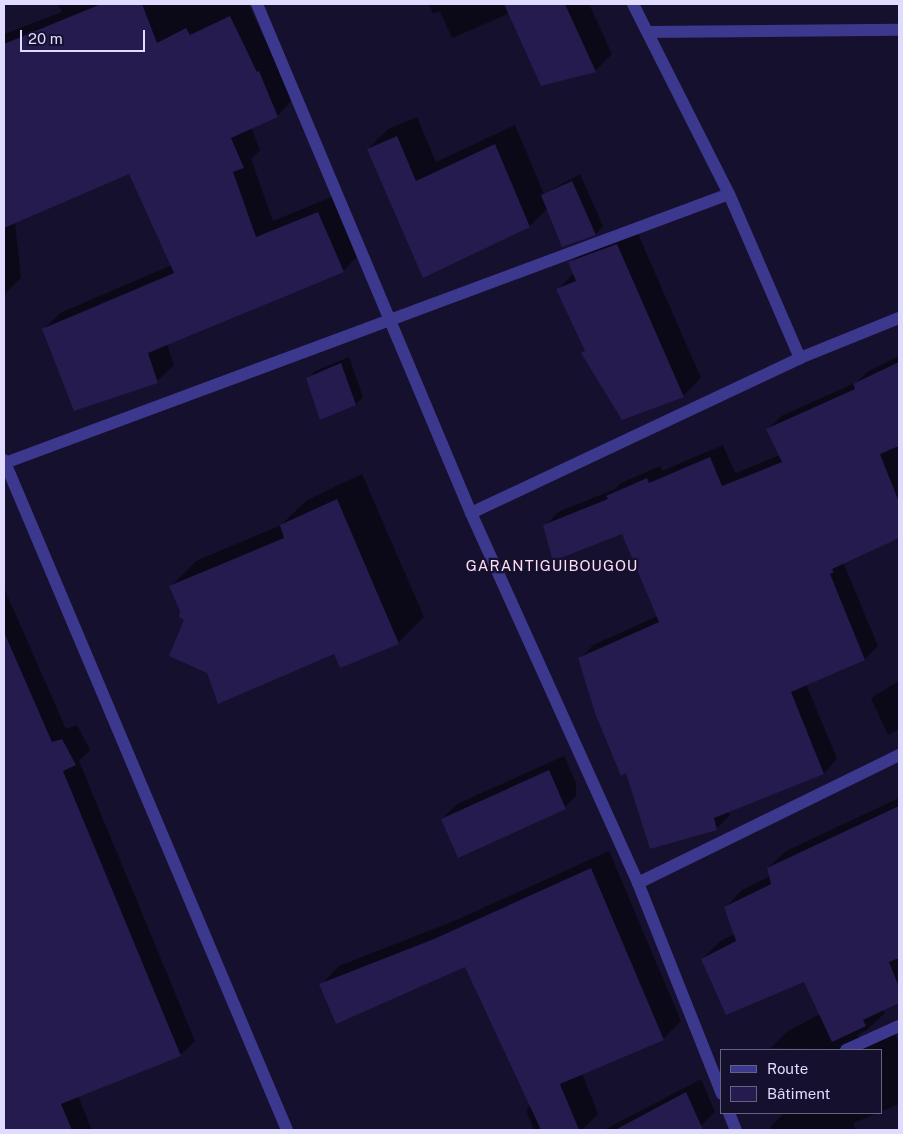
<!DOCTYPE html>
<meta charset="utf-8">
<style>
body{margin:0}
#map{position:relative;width:903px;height:1134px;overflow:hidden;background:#15102d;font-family:"Public Sans",sans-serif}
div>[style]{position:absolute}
.shadow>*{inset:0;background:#0007}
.building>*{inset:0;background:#251b4f}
.street>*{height:12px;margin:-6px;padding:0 6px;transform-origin:6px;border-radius:6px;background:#3b388e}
span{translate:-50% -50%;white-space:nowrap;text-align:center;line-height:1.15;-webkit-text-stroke:4.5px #15102d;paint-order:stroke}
.quarter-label{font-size:15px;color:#ffdef3;letter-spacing:1px}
.frame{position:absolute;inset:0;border:5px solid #dfdcff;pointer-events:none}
.legend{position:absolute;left:720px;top:1049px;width:162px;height:65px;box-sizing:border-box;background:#15102d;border:1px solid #666281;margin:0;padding:6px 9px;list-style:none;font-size:15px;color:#dfdcff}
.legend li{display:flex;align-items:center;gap:10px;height:25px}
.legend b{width:25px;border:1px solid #666281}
.scale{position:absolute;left:20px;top:30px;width:125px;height:22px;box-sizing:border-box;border:2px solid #dfdcff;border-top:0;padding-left:6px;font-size:15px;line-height:18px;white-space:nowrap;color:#dfdcff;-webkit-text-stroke:4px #15102d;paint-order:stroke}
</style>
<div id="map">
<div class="shadow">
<i style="clip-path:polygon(58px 4px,248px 4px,293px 99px,277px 116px,251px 128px,260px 150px,251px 159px,273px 221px,334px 196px,360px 254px,343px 271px,167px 344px,174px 365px,157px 381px,44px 329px,60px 313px,172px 265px,130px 172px,15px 222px,21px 278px,4px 295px,4px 34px,62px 12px)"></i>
<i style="clip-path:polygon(429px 4px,589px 4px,612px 54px,595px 71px,541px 85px,510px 13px,452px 38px,440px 11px,433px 14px)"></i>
<i style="clip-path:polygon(417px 117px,436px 162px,515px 125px,544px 194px,580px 174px,603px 226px,596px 234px,563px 246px,548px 208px,530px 226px,424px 277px,368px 149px,388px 129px)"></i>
<i style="clip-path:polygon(635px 227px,701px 378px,683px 396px,583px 353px,586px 350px,558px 289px,574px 273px,570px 263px,588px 245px)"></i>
<i style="clip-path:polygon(899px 356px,899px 536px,843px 562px,878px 646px,865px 659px,806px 684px,837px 759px,824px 773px,728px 811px,730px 815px,716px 829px,627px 771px,580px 659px,593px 645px,658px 616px,623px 533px,545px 526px,558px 512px,615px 489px,621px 483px,660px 466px,662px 471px,723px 445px,735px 473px,780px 455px,768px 429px,781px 416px,857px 382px,867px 372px)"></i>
<i style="clip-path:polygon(349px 357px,363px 397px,356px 404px,308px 378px,315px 371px)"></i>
<i style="clip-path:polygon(362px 474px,424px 617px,398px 643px,208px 672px,170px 587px,196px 561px,281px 525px,307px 500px)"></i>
<i style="clip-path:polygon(4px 588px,66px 729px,77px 725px,90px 750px,79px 761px,195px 1041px,180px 1055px,78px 1096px,92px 1130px,4px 1130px)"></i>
<i style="clip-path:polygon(899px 681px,899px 729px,888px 735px,871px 698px)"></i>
<i style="clip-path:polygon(564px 756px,576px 783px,576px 796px,561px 811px,442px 819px,457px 804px)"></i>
<i style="clip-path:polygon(899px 798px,899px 1001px,883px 1009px,885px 1013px,867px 1030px,857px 1035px,863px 1042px,893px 1029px,899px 1044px,899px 1104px,882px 1111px,882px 1050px,771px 1048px,788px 1031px,820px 1014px,804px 980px,702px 959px,719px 942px,735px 934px,725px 908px,742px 890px,770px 876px,768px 868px,786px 851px)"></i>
<i style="clip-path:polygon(609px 851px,681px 1021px,663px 1039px,582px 1073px,598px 1114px,582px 1130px,534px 1130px,526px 1110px,531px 1105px,466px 966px,321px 985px,339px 966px,454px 921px)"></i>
<i style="clip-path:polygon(701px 1079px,715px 1112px,701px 1126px,694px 1130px,604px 1130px)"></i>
<i style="clip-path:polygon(784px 1113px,878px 1113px,853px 1123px,856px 1130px,771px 1130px,770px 1127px)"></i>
</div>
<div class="building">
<i style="clip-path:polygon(101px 4px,142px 4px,157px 43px,186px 28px,190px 35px,230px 16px,257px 72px,259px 71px,278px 117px,231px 138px,244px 168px,233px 172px,256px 237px,318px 212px,344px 272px,148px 353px,158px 383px,74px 411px,42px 329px,174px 273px,129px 174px,4px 228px,4px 44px)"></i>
<i style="clip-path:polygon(504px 4px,565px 4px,596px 72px,541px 86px)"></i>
<i style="clip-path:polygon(397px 136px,416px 181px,495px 144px,530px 227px,423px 278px,367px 149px)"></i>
<i style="clip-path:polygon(572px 181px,596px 235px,562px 247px,541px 195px)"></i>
<i style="clip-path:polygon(617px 244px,684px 397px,622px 420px,581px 353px,585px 351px,556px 289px,576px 281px,568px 262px)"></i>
<i style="clip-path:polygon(899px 362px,899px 446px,880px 454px,899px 502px,899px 538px,832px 569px,834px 572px,830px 574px,865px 660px,791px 692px,824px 774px,714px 818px,717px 830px,650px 849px,626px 773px,621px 776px,595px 713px,578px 658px,659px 622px,622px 534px,553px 561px,543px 525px,608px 499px,606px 496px,647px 478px,649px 483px,710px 457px,722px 486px,782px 462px,766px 429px,855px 389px,853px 384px)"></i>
<i style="clip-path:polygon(341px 363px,356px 405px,320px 420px,306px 378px)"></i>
<i style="clip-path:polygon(337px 499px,399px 644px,340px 668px,334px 654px,218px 704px,207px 673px,169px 656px,184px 620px,179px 617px,180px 611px,169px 586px,284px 538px,280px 525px)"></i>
<i style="clip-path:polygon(4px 632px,52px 742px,62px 739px,76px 765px,63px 771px,181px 1056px,61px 1104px,72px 1130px,4px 1130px)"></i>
<i style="clip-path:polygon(549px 770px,566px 809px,458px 858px,441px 819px)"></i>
<i style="clip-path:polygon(899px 806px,899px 958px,889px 962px,899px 987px,899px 1003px,863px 1020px,866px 1026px,832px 1042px,804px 982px,726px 1015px,701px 959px,736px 941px,724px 907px,771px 884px,767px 868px)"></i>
<i style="clip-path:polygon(591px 868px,664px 1040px,560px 1084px,579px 1130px,541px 1130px,465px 967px,336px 1024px,319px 984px,434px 939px)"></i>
<i style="clip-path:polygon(686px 1092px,703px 1130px,615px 1130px)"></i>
</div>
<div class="street">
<i style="left:257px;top:4px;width:552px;rotate:67.2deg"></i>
<i style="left:471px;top:513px;width:406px;rotate:65.7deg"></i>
<i style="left:638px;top:883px;width:227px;rotate:68.3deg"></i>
<i style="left:633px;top:4px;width:213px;rotate:63.2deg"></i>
<i style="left:729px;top:194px;width:179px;rotate:66.6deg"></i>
<i style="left:648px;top:32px;width:251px;rotate:-0.5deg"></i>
<i style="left:4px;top:460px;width:727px;rotate:67.1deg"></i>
<i style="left:5px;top:463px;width:772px;rotate:-20.38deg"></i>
<i style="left:471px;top:513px;width:364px;rotate:-25.2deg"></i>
<i style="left:800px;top:358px;width:107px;rotate:-22deg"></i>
<i style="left:638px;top:883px;width:291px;rotate:-26.1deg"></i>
<i style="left:846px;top:1050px;width:58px;rotate:-24.4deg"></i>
<i style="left:729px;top:1113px;width:18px;rotate:68deg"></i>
</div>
<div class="quarter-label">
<span style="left:552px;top:566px">GARANTIGUIBOUGOU</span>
</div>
<div class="frame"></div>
<ul class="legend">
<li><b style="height:6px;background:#3b388e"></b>Route</li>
<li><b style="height:14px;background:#251b4f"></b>Bâtiment</li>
</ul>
<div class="scale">20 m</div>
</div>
